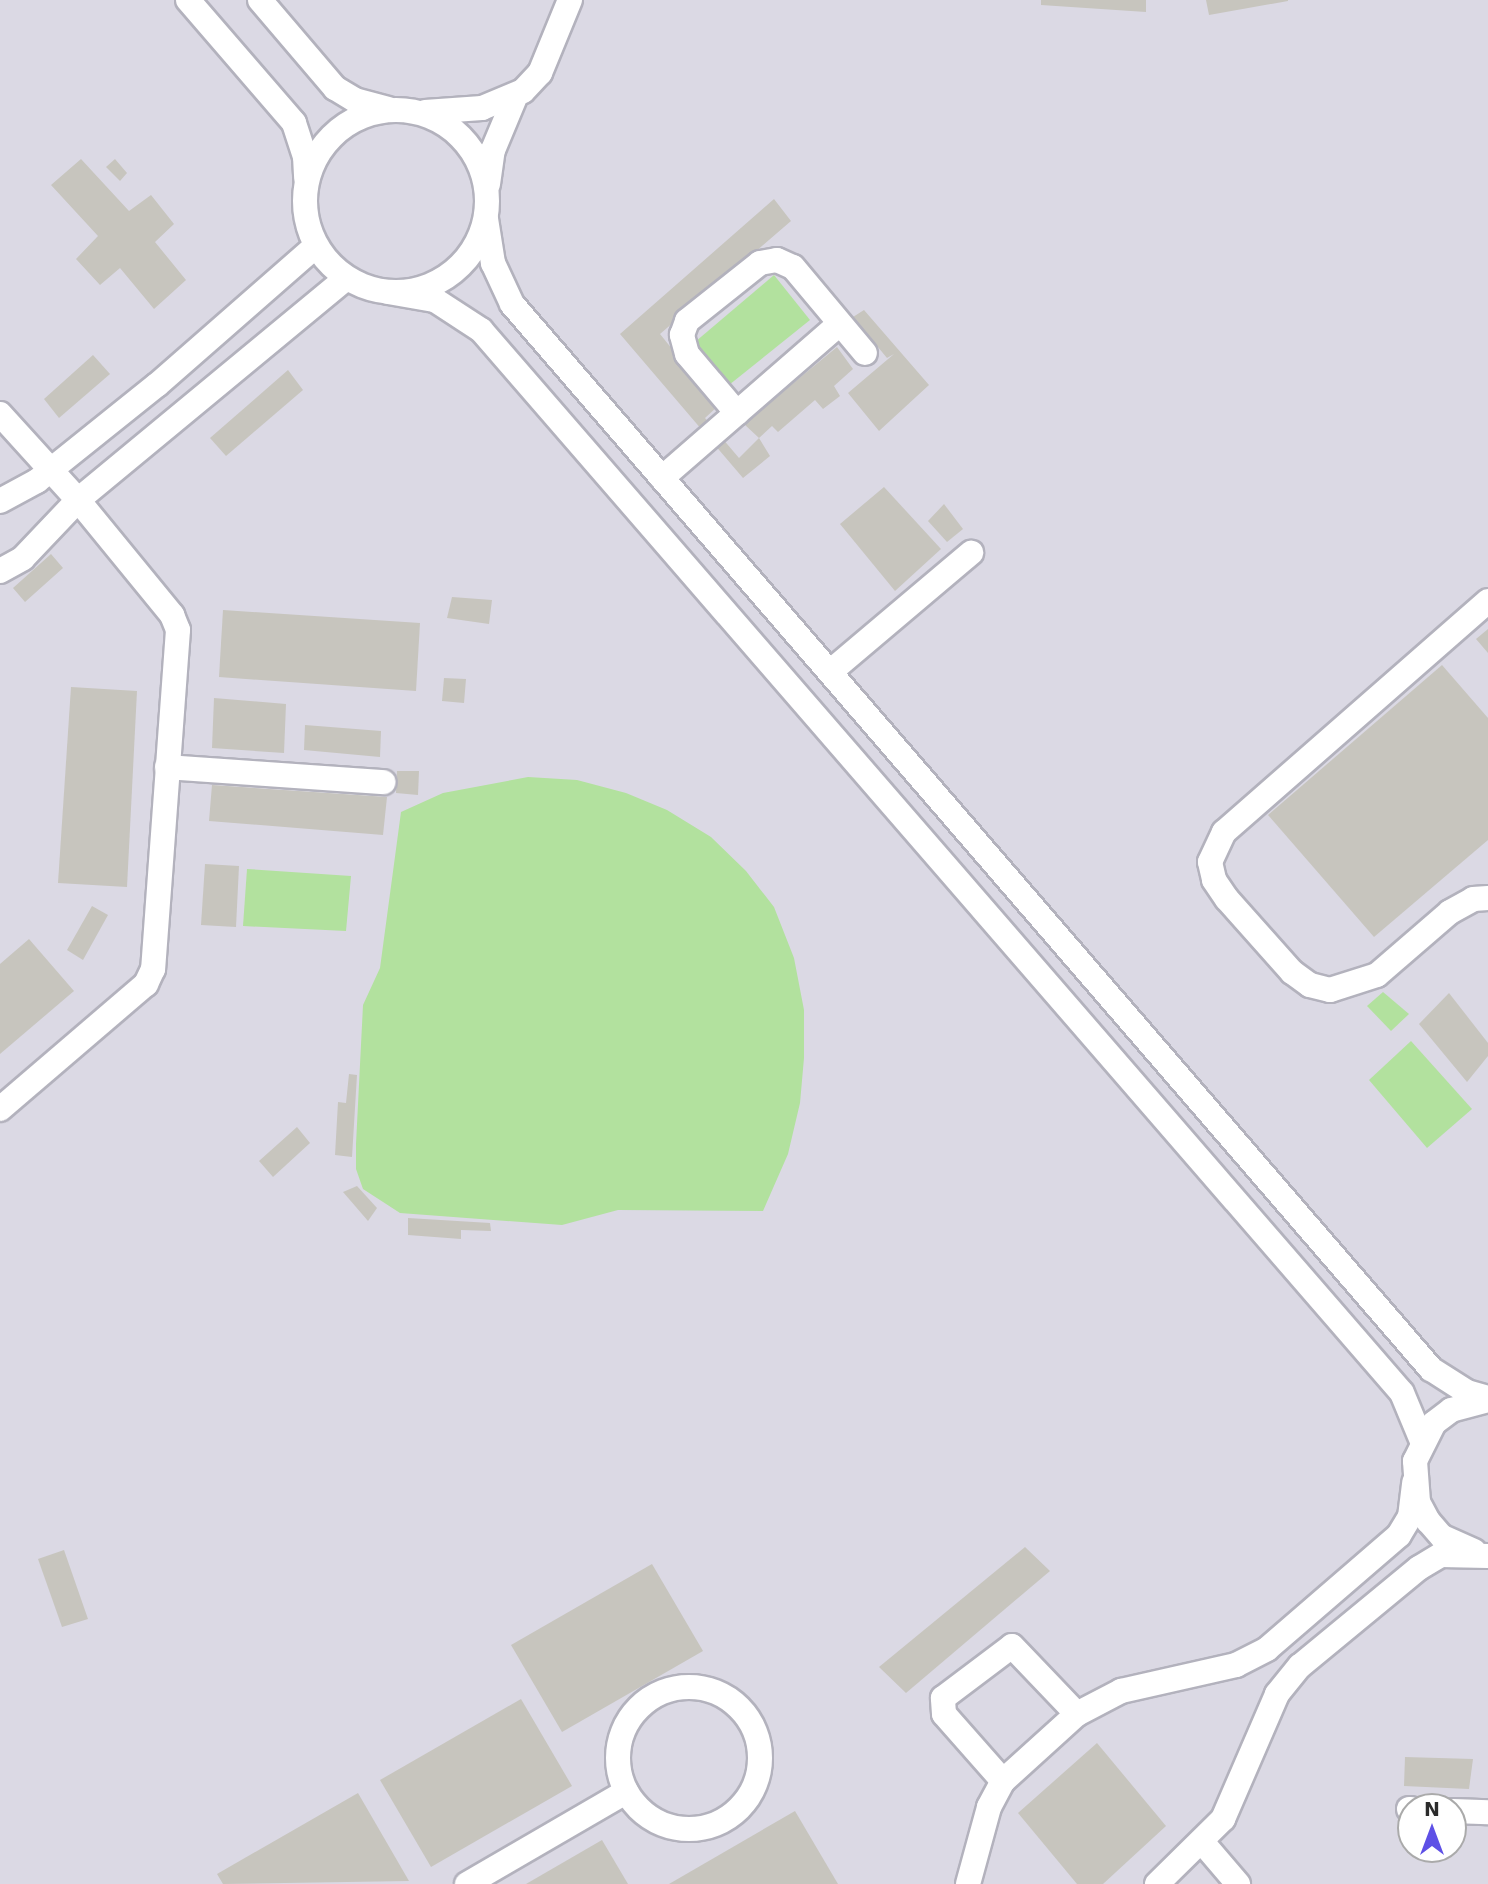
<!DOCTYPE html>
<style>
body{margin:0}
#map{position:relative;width:1488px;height:1884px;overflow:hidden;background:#ebe9de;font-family:"DejaVu Sans",sans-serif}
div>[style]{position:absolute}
.airport>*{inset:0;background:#dbd9e4}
.pitch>*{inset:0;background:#b2e19e}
.building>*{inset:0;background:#c7c5be}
.roads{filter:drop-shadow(2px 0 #b3b2bd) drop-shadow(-2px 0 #b3b2bd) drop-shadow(0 2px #b3b2bd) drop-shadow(0 -2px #b3b2bd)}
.minor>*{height:24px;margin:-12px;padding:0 12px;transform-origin:12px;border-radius:12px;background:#fff}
.minor>.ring{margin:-12px;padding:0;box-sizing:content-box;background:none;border:24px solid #fff;border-radius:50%}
span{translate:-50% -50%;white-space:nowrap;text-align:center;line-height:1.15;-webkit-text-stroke:6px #fff;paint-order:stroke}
.north{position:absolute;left:1397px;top:1793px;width:70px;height:70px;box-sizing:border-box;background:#fff;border:2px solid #aaa;border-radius:50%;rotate:0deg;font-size:19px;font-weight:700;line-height:28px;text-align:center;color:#2b2b2b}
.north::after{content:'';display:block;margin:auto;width:24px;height:32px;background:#5e50e6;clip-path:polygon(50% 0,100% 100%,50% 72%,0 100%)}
</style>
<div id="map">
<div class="airport">
<i style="clip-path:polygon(evenodd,0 0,1488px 0,1488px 1884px,0 1884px,0 0,1411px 1807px,1453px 1807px,1453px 1849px,1411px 1849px,1411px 1807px)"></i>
</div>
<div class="pitch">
<i style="clip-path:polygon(774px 275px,810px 320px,729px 385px,695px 342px)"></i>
<i style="clip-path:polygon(528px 777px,577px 780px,626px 793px,667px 810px,711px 837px,746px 871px,774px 907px,794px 958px,804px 1010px,804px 1058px,800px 1103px,788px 1154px,763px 1211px,618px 1210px,562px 1225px,400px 1213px,363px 1189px,356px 1169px,356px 1144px,363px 1005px,380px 968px,401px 812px,443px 793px)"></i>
<i style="clip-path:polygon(247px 869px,351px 876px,346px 931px,243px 926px)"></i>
<i style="clip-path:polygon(1383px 992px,1409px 1014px,1391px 1031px,1367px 1006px)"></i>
<i style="clip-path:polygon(1411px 1041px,1472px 1109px,1427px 1148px,1369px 1080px)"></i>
</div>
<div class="building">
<i style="clip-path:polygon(1041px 0,1146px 0,1146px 12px,1041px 5px)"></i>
<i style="clip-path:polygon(1206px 0,1288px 0,1288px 1px,1209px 15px)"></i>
<i style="clip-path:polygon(81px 159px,129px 211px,151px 195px,174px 224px,155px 242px,186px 280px,154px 309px,120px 268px,100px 285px,76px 259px,98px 236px,51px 185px)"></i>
<i style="clip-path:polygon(115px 159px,127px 173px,120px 181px,106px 167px)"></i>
<i style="clip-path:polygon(774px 199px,791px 221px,660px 334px,718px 406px,705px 418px,739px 458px,759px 438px,770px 456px,743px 478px,620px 334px)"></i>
<i style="clip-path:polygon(864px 310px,929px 385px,879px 431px,848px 393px,894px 354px,887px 358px,853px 317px)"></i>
<i style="clip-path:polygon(837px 347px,853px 369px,834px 386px,840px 396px,823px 409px,815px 400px,778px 432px,772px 426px,759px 438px,744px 424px)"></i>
<i style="clip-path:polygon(93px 355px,110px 374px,59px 418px,44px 399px)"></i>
<i style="clip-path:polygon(288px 370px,303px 390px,226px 456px,210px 438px)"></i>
<i style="clip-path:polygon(884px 487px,941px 549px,895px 591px,840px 524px)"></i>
<i style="clip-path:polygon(944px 504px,963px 529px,947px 542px,928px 521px)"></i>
<i style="clip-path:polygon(51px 554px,63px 568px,25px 602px,13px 588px)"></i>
<i style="clip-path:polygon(452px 597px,492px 600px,489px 624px,447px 618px)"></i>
<i style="clip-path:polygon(223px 610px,420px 623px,416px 691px,219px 677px)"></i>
<i style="clip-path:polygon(1488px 629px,1488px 653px,1476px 639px)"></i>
<i style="clip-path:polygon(1442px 665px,1488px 718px,1488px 840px,1374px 937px,1268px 815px)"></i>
<i style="clip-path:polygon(444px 678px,466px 679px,464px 703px,442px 701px)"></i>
<i style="clip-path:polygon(71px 687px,137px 691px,127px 887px,58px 883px)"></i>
<i style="clip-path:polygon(214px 698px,286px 704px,284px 753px,212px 748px)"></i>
<i style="clip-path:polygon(305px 725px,381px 731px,380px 757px,304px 750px)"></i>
<i style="clip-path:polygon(397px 771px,419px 771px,418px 795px,396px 793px)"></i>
<i style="clip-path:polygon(212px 785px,387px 797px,383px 835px,209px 821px)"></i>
<i style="clip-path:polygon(205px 864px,239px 866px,236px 927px,201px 925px)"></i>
<i style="clip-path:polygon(92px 906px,108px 915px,83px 960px,67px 950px)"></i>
<i style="clip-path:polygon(29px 939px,74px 991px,0 1054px,0 964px)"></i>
<i style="clip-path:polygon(1449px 993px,1488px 1043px,1488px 1056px,1467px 1082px,1419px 1024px)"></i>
<i style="clip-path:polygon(349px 1074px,357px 1075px,352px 1157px,335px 1155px,338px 1102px,346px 1103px)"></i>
<i style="clip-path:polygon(297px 1127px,310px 1143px,273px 1177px,259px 1161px)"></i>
<i style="clip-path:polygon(357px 1186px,377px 1208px,368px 1221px,343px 1192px)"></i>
<i style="clip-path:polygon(408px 1218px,490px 1223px,491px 1231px,461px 1230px,461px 1239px,408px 1235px)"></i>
<i style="clip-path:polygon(1025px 1547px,1050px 1571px,906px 1693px,879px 1667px)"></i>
<i style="clip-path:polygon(64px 1550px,88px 1619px,62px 1627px,38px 1559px)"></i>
<i style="clip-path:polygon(652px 1564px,703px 1651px,562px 1732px,511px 1645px)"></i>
<i style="clip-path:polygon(521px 1699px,572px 1786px,431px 1867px,380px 1780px)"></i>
<i style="clip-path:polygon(1097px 1743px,1166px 1826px,1103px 1884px,1077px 1884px,1018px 1813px)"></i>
<i style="clip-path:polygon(1405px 1757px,1473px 1759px,1469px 1789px,1404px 1786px)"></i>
<i style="clip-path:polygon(358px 1793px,409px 1881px,223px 1884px,217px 1874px)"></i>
<i style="clip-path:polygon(795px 1811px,838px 1884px,669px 1884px)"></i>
<i style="clip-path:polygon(602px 1840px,628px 1884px,526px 1884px)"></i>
</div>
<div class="roads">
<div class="minor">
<i style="left:188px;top:0;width:162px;rotate:49.2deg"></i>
<i style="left:294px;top:123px;width:35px;rotate:72deg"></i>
<i style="left:305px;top:156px;width:22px;rotate:87deg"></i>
<i style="left:260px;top:0;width:116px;rotate:49.6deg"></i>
<i style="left:335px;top:88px;width:23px;rotate:31deg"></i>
<i style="left:355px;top:100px;width:34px;rotate:15deg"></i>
<i class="ring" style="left:305px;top:110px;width:158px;height:158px"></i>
<i style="left:425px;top:112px;width:57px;rotate:-4deg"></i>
<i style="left:482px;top:108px;width:44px;rotate:-22.5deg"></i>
<i style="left:523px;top:91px;width:25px;rotate:-47deg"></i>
<i style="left:540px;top:73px;width:79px;rotate:-67.7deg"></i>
<i style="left:488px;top:184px;width:34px;rotate:-82deg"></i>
<i style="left:493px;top:150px;width:60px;rotate:-67.3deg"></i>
<i style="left:486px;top:219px;width:45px;rotate:81deg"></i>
<i style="left:493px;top:263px;width:45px;rotate:65.1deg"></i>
<i style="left:512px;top:304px;width:1407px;rotate:49.21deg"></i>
<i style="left:1431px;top:1369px;width:43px;rotate:32.6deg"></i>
<i style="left:1467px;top:1392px;width:22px;rotate:16deg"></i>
<i style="left:388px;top:292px;width:48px;rotate:9.7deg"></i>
<i style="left:435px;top:300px;width:55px;rotate:33.1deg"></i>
<i style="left:481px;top:330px;width:1406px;rotate:49.09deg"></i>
<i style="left:1402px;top:1393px;width:52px;rotate:67.4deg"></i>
<i style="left:737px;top:413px;width:77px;rotate:-130.3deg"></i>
<i style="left:687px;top:354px;width:20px;rotate:-105deg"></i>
<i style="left:682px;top:335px;width:15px;rotate:-70deg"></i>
<i style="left:687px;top:321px;width:93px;rotate:-38.5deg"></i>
<i style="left:760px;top:263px;width:17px;rotate:-10deg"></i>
<i style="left:777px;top:260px;width:17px;rotate:24deg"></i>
<i style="left:793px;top:267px;width:112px;rotate:50.1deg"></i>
<i style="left:0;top:414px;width:116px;rotate:47.8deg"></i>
<i style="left:78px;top:500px;width:149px;rotate:50.7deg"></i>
<i style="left:172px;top:615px;width:16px;rotate:68deg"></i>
<i style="left:178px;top:630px;width:340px;rotate:94.2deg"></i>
<i style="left:153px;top:969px;width:17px;rotate:115deg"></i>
<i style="left:146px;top:984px;width:192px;rotate:139.4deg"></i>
<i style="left:662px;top:478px;width:235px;rotate:-41deg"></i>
<i style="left:0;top:501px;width:42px;rotate:-28.4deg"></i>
<i style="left:37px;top:481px;width:154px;rotate:-38.7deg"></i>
<i style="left:157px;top:385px;width:211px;rotate:-41.2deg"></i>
<i style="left:0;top:571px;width:26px;rotate:-29deg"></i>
<i style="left:23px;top:558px;width:80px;rotate:-46.5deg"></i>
<i style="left:78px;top:500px;width:348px;rotate:-39.6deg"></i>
<i style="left:1488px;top:601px;width:351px;rotate:138.8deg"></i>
<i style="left:1224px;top:832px;width:33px;rotate:115deg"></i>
<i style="left:1210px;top:862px;width:18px;rotate:77deg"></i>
<i style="left:1214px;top:880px;width:23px;rotate:56deg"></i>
<i style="left:1227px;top:899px;width:98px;rotate:48.3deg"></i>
<i style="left:1292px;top:972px;width:22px;rotate:36deg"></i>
<i style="left:1310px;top:985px;width:21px;rotate:14deg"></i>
<i style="left:1330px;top:990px;width:49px;rotate:-17.7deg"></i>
<i style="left:1377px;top:975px;width:96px;rotate:-40.8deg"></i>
<i style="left:1450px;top:912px;width:26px;rotate:-29deg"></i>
<i style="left:1473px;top:899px;width:15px;rotate:-4deg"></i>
<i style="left:830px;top:672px;width:185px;rotate:-40.2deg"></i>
<i style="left:167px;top:767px;width:217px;rotate:4deg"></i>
<i style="left:1474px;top:1551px;width:35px;rotate:-156deg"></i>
<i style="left:1442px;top:1537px;width:21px;rotate:-131deg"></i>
<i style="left:1428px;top:1521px;width:21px;rotate:-118deg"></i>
<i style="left:1418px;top:1502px;width:41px;rotate:-94.2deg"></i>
<i style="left:1415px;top:1461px;width:42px;rotate:-63.4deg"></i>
<i style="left:1434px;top:1423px;width:21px;rotate:-37deg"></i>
<i style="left:1451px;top:1410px;width:38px;rotate:-15deg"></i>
<i class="ring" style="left:618px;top:1687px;width:118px;height:118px"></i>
<i style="left:1003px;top:1781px;width:89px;rotate:-131.4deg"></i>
<i style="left:944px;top:1714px;width:16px;rotate:-94deg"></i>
<i style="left:943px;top:1698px;width:86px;rotate:-37deg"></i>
<i style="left:1012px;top:1646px;width:94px;rotate:46.3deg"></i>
<i style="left:1409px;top:1809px;width:2px"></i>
<i style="left:1453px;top:1811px;width:35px;rotate:2deg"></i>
<i style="left:1203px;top:1843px;width:54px;rotate:49.5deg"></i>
<i style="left:467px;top:1884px;width:184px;rotate:-30.1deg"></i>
<i style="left:968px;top:1884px;width:80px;rotate:-74.7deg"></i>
<i style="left:989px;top:1807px;width:30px;rotate:-62deg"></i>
<i style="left:1003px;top:1781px;width:100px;rotate:-42.2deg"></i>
<i style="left:1077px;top:1714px;width:50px;rotate:-27.6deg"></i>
<i style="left:1121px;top:1691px;width:118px;rotate:-12.7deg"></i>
<i style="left:1236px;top:1665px;width:35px;rotate:-27deg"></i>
<i style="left:1267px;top:1649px;width:174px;rotate:-40.8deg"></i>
<i style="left:1399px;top:1535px;width:21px;rotate:-59deg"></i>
<i style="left:1410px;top:1517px;width:35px;rotate:-83deg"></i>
<i style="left:1157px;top:1884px;width:93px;rotate:-44.6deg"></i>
<i style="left:1223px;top:1819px;width:136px;rotate:-66.6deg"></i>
<i style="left:1277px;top:1694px;width:36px;rotate:-51deg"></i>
<i style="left:1300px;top:1666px;width:154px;rotate:-39.5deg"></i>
<i style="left:1419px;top:1568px;width:26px;rotate:-31deg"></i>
<i style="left:1441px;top:1555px;width:47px;rotate:1.2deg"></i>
</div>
</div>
<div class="north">N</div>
</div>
